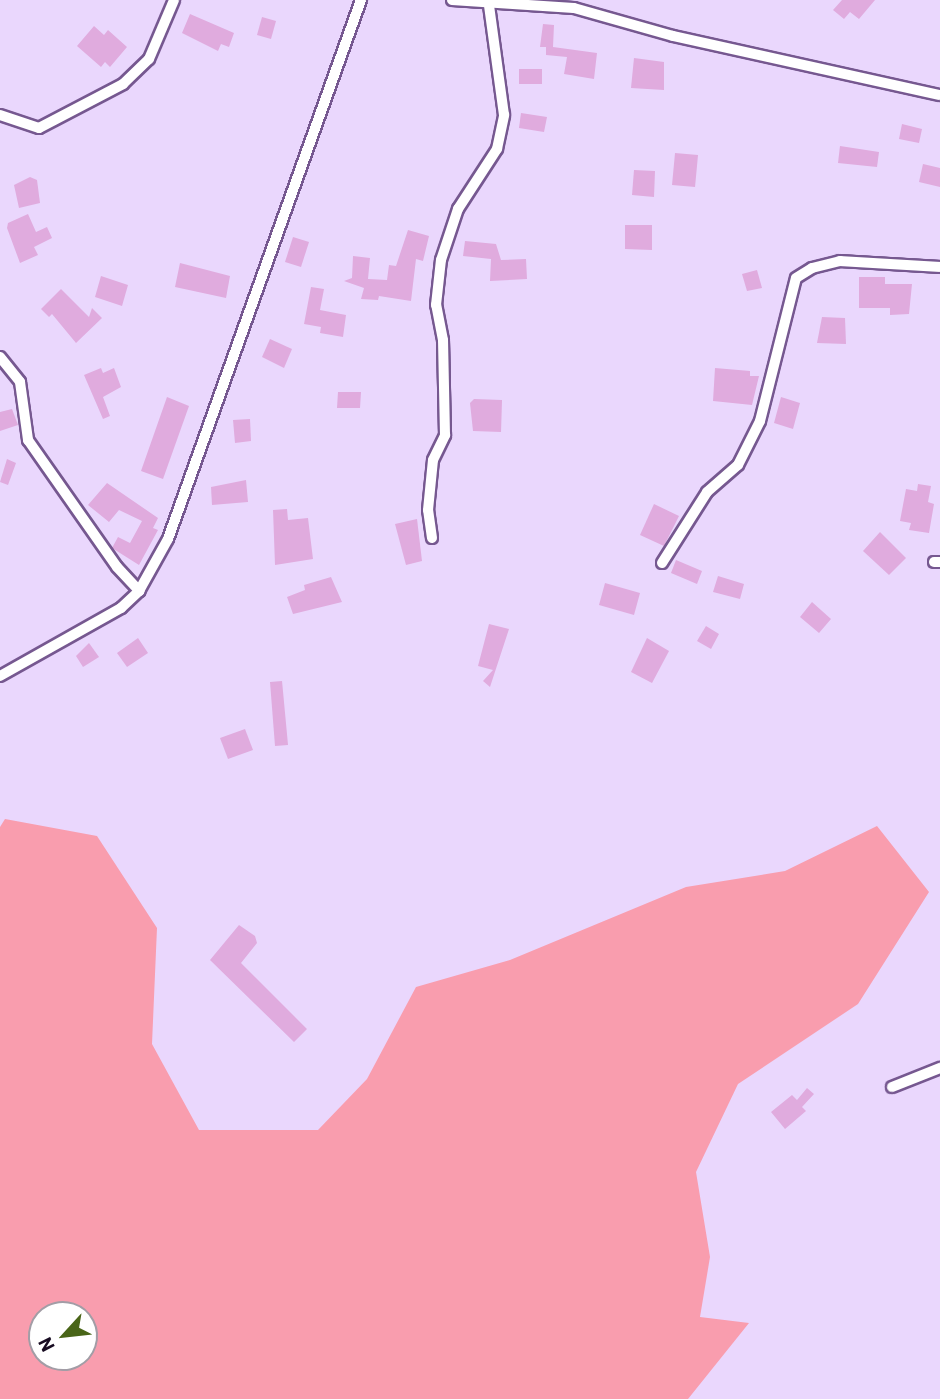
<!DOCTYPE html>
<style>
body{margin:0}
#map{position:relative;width:940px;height:1399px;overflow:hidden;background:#ead7fd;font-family:Barlow,sans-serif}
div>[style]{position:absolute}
.green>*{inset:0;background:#f99dae}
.building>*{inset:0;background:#e0abde}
.roads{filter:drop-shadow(2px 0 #765890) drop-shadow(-2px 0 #765890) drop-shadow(0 2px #765890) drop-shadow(0 -2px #765890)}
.street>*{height:10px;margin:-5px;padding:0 5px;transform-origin:5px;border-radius:5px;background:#fff}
span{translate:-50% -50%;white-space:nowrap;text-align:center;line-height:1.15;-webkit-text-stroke:5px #fff;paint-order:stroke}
.north{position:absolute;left:28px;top:1301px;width:70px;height:70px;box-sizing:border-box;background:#fff;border:2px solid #a29da6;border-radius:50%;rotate:243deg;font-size:19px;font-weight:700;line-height:28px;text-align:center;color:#170b21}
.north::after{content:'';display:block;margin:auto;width:24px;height:32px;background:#496518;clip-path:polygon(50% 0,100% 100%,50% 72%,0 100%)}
</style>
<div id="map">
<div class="green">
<i style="clip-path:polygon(evenodd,5px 819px,97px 836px,157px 928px,152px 1044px,199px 1130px,318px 1130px,367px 1079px,416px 987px,510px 960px,686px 887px,785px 871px,877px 826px,929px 892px,858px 1004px,738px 1084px,696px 1172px,710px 1257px,700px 1317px,749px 1323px,688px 1399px,0 1399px,0 827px,5px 819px,42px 1315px,84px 1315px,84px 1357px,42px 1357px,42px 1315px)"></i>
</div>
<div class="building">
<i style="clip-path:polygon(842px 0,875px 0,859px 19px,850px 12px,844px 19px,833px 10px)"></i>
<i style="clip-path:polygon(190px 14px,234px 33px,229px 47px,221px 44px,218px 51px,182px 33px)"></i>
<i style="clip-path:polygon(262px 17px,276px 21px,271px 39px,257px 35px)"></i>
<i style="clip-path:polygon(543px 24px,554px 25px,553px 47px,597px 53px,594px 79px,564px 74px,567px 57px,546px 55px,546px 47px,540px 47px)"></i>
<i style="clip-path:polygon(94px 26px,104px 35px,108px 30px,127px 47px,110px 67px,105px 62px,101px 67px,77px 46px)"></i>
<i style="clip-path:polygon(634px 58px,664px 62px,664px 90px,631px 88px)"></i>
<i style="clip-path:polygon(519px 69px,542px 69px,542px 84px,519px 84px)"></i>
<i style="clip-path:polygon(521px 113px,547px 117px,544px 132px,519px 128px)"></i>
<i style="clip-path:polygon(902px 124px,922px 129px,919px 143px,899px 139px)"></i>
<i style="clip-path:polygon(840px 146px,879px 152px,877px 167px,838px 163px)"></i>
<i style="clip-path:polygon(675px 153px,698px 155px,695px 187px,672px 185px)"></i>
<i style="clip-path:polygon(923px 164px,940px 168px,940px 187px,919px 182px)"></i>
<i style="clip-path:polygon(634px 170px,655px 171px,654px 197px,632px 195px)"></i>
<i style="clip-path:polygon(30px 177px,37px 180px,40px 203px,19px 208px,14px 185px)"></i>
<i style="clip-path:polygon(28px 214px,36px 232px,47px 227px,52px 238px,34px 247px,38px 255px,20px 263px,7px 228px,8px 223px)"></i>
<i style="clip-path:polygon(625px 225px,652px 225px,652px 250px,625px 249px)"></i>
<i style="clip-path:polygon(408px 230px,429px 236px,423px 261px,416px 259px,411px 301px,379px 296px,378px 300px,361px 299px,364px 288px,344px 281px,352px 278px,353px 256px,370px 258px,368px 279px,387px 280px,389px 265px,396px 266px)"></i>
<i style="clip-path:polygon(293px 237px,309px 242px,301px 267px,285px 262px)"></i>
<i style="clip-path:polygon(465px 241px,496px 244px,501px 260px,526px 259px,527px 279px,490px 281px,491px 259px,463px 256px)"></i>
<i style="clip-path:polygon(180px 263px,230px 276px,226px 298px,175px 287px)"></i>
<i style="clip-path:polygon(757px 270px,762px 288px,747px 291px,742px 274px)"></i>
<i style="clip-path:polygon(101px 276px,128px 285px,122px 306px,95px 297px)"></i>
<i style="clip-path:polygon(859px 277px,885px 277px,885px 284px,912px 284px,909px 314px,890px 315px,890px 308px,859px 308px)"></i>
<i style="clip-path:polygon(311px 287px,324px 289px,320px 310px,346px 315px,343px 337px,320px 333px,321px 327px,304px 324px)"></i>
<i style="clip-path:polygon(61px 289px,89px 317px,92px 308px,102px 318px,76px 343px,52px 314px,49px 317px,41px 309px)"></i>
<i style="clip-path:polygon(822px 317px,845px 318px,846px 344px,817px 343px)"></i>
<i style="clip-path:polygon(270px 339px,292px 349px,284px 368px,262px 357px)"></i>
<i style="clip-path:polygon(101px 368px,103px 373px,114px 368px,121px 387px,103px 397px,110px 416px,103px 419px,84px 375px)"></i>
<i style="clip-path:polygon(715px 368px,750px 371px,750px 376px,759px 376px,752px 405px,713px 401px)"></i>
<i style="clip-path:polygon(338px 392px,361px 392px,360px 408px,337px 408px)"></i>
<i style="clip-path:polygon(167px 397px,189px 406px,163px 479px,141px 471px)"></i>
<i style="clip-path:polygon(781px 397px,800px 403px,793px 429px,774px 423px)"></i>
<i style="clip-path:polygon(474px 399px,502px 400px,501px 432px,473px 431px,470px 403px)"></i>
<i style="clip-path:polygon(12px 409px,18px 425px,0 431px,0 412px)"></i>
<i style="clip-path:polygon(250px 419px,251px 441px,235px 443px,233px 420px)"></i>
<i style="clip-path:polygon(7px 459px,16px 463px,8px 485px,0 482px)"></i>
<i style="clip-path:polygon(246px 480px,248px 502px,212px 505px,211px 487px)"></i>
<i style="clip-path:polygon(107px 483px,158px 518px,153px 528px,158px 530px,139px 565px,112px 548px,118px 537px,130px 543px,142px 521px,119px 510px,109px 522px,88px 505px)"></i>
<i style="clip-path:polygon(918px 484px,931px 486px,928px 502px,934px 504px,929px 533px,909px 530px,911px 523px,900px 521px,906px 489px,917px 491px)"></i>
<i style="clip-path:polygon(654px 504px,679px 516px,664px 546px,640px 535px)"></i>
<i style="clip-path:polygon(287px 509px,288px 520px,308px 518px,313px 559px,275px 565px,273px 510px)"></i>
<i style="clip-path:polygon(417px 519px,422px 561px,406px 565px,395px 524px)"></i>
<i style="clip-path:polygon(880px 532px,906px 558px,889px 575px,863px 551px)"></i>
<i style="clip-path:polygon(676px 560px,702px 571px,697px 584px,671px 573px)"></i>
<i style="clip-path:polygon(718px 576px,744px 584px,740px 599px,713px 592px)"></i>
<i style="clip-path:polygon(331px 577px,342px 602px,293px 614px,287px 597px,305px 590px,304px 585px)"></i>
<i style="clip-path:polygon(605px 583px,640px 593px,634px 615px,599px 605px)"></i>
<i style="clip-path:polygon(812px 602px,831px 619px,819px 633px,800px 617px)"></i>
<i style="clip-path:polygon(489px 624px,509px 629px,490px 687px,483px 681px,493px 670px,478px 666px)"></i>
<i style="clip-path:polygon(706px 626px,719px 634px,711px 649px,697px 641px)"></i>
<i style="clip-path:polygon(138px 638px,148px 653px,127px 667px,117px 653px)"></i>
<i style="clip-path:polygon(647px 638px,669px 651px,652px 683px,631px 672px)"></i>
<i style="clip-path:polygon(89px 643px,99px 657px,83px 667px,76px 656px)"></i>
<i style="clip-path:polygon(282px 681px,288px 745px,275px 746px,270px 682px)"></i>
<i style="clip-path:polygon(245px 729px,253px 750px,228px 759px,220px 738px)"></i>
<i style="clip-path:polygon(239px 925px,255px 936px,257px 943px,241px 963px,307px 1029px,294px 1042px,210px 960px)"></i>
<i style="clip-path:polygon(807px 1088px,814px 1094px,802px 1107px,806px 1111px,785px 1129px,771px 1112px,792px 1095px,797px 1100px)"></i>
</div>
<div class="roads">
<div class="street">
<i style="left:452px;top:0;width:122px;rotate:3.8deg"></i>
<i style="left:574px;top:8px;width:103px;rotate:15.8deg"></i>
<i style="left:673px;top:36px;width:273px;rotate:12.5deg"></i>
<i style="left:0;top:115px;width:41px;rotate:18.4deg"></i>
<i style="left:39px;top:128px;width:95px;rotate:-27.6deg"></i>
<i style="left:123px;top:84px;width:36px;rotate:-44deg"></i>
<i style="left:149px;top:59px;width:64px;rotate:-67deg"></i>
<i style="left:0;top:357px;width:32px;rotate:51deg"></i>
<i style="left:20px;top:382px;width:59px;rotate:82.1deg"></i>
<i style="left:28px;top:440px;width:155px;rotate:55deg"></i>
<i style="left:117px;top:567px;width:33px;rotate:47deg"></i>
<i style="left:432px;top:538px;width:28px;rotate:-98deg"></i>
<i style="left:428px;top:510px;width:50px;rotate:-84.3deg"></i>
<i style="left:433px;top:460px;width:28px;rotate:-64deg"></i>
<i style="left:445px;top:435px;width:95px;rotate:-91.2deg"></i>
<i style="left:443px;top:340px;width:36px;rotate:-101deg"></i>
<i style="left:436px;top:305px;width:45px;rotate:-83.7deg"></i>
<i style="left:441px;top:260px;width:54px;rotate:-71.6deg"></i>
<i style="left:458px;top:209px;width:72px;rotate:-57deg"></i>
<i style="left:497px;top:149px;width:35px;rotate:-78deg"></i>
<i style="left:504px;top:115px;width:110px;rotate:-97.8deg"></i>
<i style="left:934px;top:562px;width:6px"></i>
<i style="left:662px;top:563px;width:84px;rotate:-57.6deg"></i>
<i style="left:707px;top:492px;width:41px;rotate:-41.1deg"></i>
<i style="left:738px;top:465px;width:49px;rotate:-63.4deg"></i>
<i style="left:760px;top:421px;width:147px;rotate:-75.9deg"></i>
<i style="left:796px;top:278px;width:19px;rotate:-32deg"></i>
<i style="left:812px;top:268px;width:29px;rotate:-14deg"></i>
<i style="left:840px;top:261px;width:100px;rotate:3.4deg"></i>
<i style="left:0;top:676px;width:139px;rotate:-29.3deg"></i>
<i style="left:121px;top:608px;width:25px;rotate:-43deg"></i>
<i style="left:139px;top:591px;width:60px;rotate:-60.9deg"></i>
<i style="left:168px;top:539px;width:573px;rotate:-70.3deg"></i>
<i style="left:892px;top:1087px;width:52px;rotate:-21.6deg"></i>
</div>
</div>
<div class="north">N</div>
</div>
